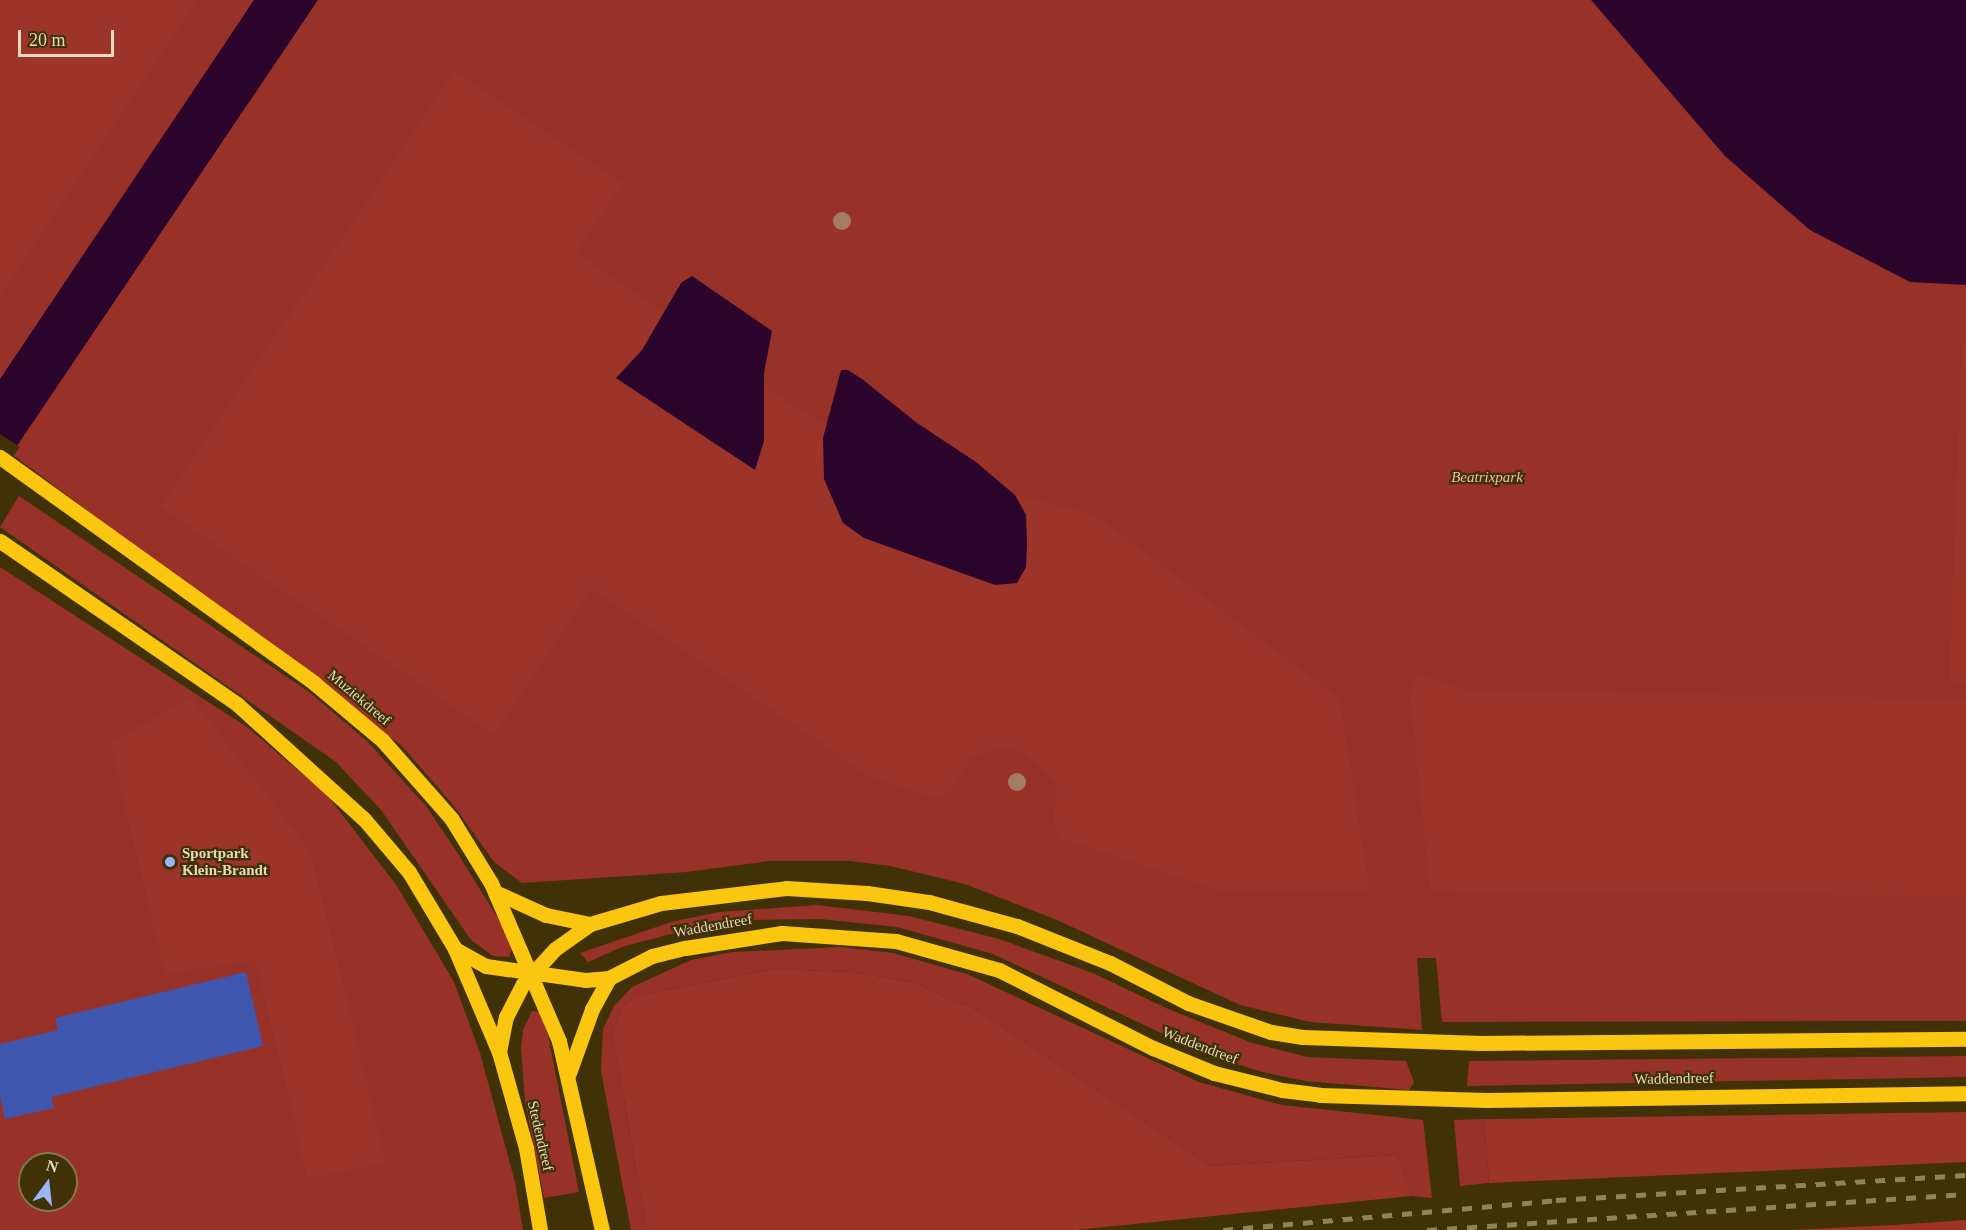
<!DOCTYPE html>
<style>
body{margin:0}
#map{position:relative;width:1966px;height:1230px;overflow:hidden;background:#403106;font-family:"Times New Roman",serif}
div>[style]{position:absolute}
.green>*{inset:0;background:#983228}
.forest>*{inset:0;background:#9d342a}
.water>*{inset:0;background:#2c052c}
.pier>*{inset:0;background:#403106}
.building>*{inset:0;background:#3e56ad}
.major>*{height:15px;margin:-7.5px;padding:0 7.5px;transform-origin:7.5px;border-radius:7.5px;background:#fac60f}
.rail>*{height:4.5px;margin-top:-2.25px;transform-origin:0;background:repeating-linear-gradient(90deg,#8f825e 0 10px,transparent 0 20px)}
.trees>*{width:18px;height:18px;margin:-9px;border-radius:50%;background:#a27c63}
.dots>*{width:16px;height:16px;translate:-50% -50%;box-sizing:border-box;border:3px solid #403106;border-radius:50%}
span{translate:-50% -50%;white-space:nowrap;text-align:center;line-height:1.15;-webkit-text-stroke:4.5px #403106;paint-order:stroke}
.park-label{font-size:15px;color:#f2b9af;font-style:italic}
.street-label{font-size:15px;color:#e5dabf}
.poi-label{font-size:15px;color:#e5dabf;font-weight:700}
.left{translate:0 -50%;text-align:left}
.north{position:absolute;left:18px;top:1152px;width:60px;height:60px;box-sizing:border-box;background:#403106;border:2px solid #827550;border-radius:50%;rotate:15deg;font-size:16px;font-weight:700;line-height:24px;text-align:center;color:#e5dabf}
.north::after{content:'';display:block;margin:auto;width:21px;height:27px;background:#9bb5fd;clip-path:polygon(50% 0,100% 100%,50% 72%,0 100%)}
.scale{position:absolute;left:18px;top:30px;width:96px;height:27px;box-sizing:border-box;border:3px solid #e5dabf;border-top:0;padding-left:8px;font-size:18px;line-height:21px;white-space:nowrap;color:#e5dabf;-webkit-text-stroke:4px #403106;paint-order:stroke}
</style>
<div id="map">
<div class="green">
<i style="clip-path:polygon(0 0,1966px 0,1966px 1021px,1442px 1022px,1436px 958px,1417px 958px,1422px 1030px,1310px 1022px,1240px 1005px,1057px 920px,965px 884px,890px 866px,850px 861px,769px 861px,687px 872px,522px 883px,494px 862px,454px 806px,402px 746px,0 445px)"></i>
<i style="clip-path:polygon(19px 496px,309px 692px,368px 742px,426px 806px,455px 849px,499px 920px,512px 948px,509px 957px,493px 956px,471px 940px,381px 810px,336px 762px,0 527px)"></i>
<i style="clip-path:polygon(evenodd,0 567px,247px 727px,327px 795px,397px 886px,454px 982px,480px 1053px,515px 1182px,523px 1230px,0 1230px,0 567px,30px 1164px,66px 1164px,66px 1200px,30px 1200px,30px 1164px)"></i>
<i style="clip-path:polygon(817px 905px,909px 916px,999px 939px,1093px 973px,1166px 1008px,1252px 1043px,1307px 1057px,1406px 1061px,1414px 1082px,1409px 1090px,1305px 1081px,1262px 1072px,1208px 1055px,993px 954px,897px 927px,820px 919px,745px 920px,693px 928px,622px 947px,588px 962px,580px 953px,671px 922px,719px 912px)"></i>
<i style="clip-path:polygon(842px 947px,893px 953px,967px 974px,1199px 1082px,1282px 1105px,1423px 1120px,1432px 1198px,1411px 1196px,1397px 1155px,1211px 1166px,975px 1009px,912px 982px,852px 972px,774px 969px,634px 996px,621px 1009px,612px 1032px,647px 1230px,631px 1230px,601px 1071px,603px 1029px,614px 1006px,632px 987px,691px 960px,732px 952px)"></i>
<i style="clip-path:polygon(532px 1011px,539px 1012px,548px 1035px,579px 1192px,544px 1198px,525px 1101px,521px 1049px,523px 1030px)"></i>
<i style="clip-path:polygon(1966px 1056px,1966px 1077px,1467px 1086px,1469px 1061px)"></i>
<i style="clip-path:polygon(1484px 1119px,1489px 1183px,1460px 1186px,1454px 1120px)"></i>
</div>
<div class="forest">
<i style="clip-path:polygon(0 0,197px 0,0 296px)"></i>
<i style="clip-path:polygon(455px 71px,623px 184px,576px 252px,664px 313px,642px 350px,616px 378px,620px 383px,755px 470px,764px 441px,764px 386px,826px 426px,824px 479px,864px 538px,995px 585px,1026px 515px,1015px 495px,1092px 513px,1339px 698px,1370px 891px,1217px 890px,1061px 839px,1053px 818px,1058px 791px,1055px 781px,1026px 754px,1009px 749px,998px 747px,972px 758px,951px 791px,940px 799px,868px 775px,591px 588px,495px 735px,160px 507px)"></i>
<i style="clip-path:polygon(1962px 344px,1966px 344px,1966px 683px,1949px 683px)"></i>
<i style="clip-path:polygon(1416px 675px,1469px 690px,1966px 699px,1966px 896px,1430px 891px,1410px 694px)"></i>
<i style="clip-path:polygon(191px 698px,310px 850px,386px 1162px,308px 1179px,256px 960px,165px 974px,110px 742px)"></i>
<i style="clip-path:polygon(774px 969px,852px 972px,912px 982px,975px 1009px,1211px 1166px,1397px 1155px,1411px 1196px,1076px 1230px,647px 1230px,612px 1032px,621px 1009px,634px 996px)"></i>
<i style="clip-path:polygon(1966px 1112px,1966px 1162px,1489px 1183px,1484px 1119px)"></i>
<i style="clip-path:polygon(1966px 1220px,1966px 1230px,1789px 1230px,1895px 1225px)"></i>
</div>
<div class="water">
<i style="clip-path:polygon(254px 0,318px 0,0 471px,0 379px)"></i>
<i style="clip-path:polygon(1591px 0,1966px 0,1966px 285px,1910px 282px,1810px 230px,1725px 156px)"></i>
<i style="clip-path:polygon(692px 276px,772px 331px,764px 373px,764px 441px,755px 470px,616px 378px,642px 350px,681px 283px)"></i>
<i style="clip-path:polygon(841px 370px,848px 370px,862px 379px,917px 423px,976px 462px,1015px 495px,1026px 515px,1027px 544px,1026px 567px,1017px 583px,995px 585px,864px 538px,843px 523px,824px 479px,823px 438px)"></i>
</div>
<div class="pier">
<i style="clip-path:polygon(0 434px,20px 447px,0 474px)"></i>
</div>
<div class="building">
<i style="clip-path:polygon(246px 972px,263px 1046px,51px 1097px,54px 1108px,5px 1119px,0 1096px,0 1044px,58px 1030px,55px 1018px)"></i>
</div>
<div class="major">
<i style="left:0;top:457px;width:387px;rotate:35.7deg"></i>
<i style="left:314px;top:683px;width:90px;rotate:40deg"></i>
<i style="left:383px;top:741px;width:103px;rotate:48.6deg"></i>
<i style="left:451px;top:818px;width:76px;rotate:58.4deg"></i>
<i style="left:491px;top:883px;width:172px;rotate:66.7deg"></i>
<i style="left:559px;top:1041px;width:194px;rotate:77.2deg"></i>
<i style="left:0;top:541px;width:288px;rotate:34.5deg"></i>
<i style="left:237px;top:704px;width:171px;rotate:42.2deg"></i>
<i style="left:364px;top:819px;width:70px;rotate:49.7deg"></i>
<i style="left:409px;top:872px;width:90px;rotate:59.1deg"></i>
<i style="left:455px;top:949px;width:112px;rotate:66.9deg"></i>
<i style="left:499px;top:1052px;width:100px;rotate:74.3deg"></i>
<i style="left:526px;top:1148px;width:83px;rotate:80.3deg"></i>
<i style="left:495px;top:892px;width:56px;rotate:24.3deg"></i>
<i style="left:546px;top:915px;width:45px;rotate:11.6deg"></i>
<i style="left:455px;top:949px;width:35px;rotate:29deg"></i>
<i style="left:486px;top:966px;width:100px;rotate:8deg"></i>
<i style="left:585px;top:980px;width:24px;rotate:-5deg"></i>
<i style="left:609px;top:978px;width:48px;rotate:-27.1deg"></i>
<i style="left:652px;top:956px;width:34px;rotate:-14deg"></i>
<i style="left:685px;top:948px;width:98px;rotate:-8.8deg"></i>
<i style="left:782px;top:933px;width:114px;rotate:4deg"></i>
<i style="left:896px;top:941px;width:107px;rotate:15.7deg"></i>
<i style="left:999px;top:970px;width:173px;rotate:26.9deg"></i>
<i style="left:1153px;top:1048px;width:66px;rotate:22.3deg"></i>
<i style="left:1214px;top:1073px;width:70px;rotate:14deg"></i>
<i style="left:1282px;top:1090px;width:38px;rotate:7deg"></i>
<i style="left:1320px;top:1095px;width:166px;rotate:1.7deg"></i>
<i style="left:1486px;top:1100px;width:480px;rotate:-0.8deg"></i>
<i style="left:499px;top:1052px;width:36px;rotate:-79deg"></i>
<i style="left:506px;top:1017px;width:37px;rotate:-63deg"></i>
<i style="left:523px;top:984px;width:47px;rotate:-47.6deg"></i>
<i style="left:555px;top:949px;width:43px;rotate:-35.5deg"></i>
<i style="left:590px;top:924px;width:74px;rotate:-16.5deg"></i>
<i style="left:661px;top:903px;width:126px;rotate:-6.8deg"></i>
<i style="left:786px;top:888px;width:81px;rotate:3.5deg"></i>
<i style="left:867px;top:893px;width:63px;rotate:8.3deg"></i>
<i style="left:929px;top:902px;width:91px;rotate:15.3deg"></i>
<i style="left:1017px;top:926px;width:100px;rotate:21.7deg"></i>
<i style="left:1110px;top:963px;width:88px;rotate:27.1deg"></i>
<i style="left:1188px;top:1003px;width:88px;rotate:19.3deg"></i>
<i style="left:1271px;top:1032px;width:32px;rotate:9deg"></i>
<i style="left:1303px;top:1037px;width:178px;rotate:1.9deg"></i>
<i style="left:1481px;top:1043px;width:485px;rotate:-0.5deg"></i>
<i style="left:569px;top:1073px;width:68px;rotate:-70.2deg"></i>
<i style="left:592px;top:1009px;width:35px;rotate:-61deg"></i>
</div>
<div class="rail">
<i style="left:1223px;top:1230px;width:334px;rotate:-5.1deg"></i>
<i style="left:1556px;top:1200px;width:411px;rotate:-3.5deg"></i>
<i style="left:1427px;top:1230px;width:540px;rotate:-3.82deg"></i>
</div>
<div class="trees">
<i style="left:842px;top:221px"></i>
<i style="left:1017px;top:782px"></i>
</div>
<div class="dots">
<i style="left:170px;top:862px;background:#9bb5fd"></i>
</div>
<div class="park-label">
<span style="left:1487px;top:478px">Beatrixpark</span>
</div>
<div class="street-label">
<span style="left:359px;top:698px;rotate:40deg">Muziekdreef</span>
<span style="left:713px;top:926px;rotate:-10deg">Waddendreef</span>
<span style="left:1200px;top:1046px;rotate:21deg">Waddendreef</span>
<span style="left:1674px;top:1079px;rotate:-1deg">Waddendreef</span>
<span style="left:540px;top:1136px;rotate:77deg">Stedendreef</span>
</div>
<div class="poi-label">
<span class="left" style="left:182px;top:862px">Sportpark<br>Klein-Brandt</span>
</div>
<div class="north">N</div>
<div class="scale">20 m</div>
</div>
